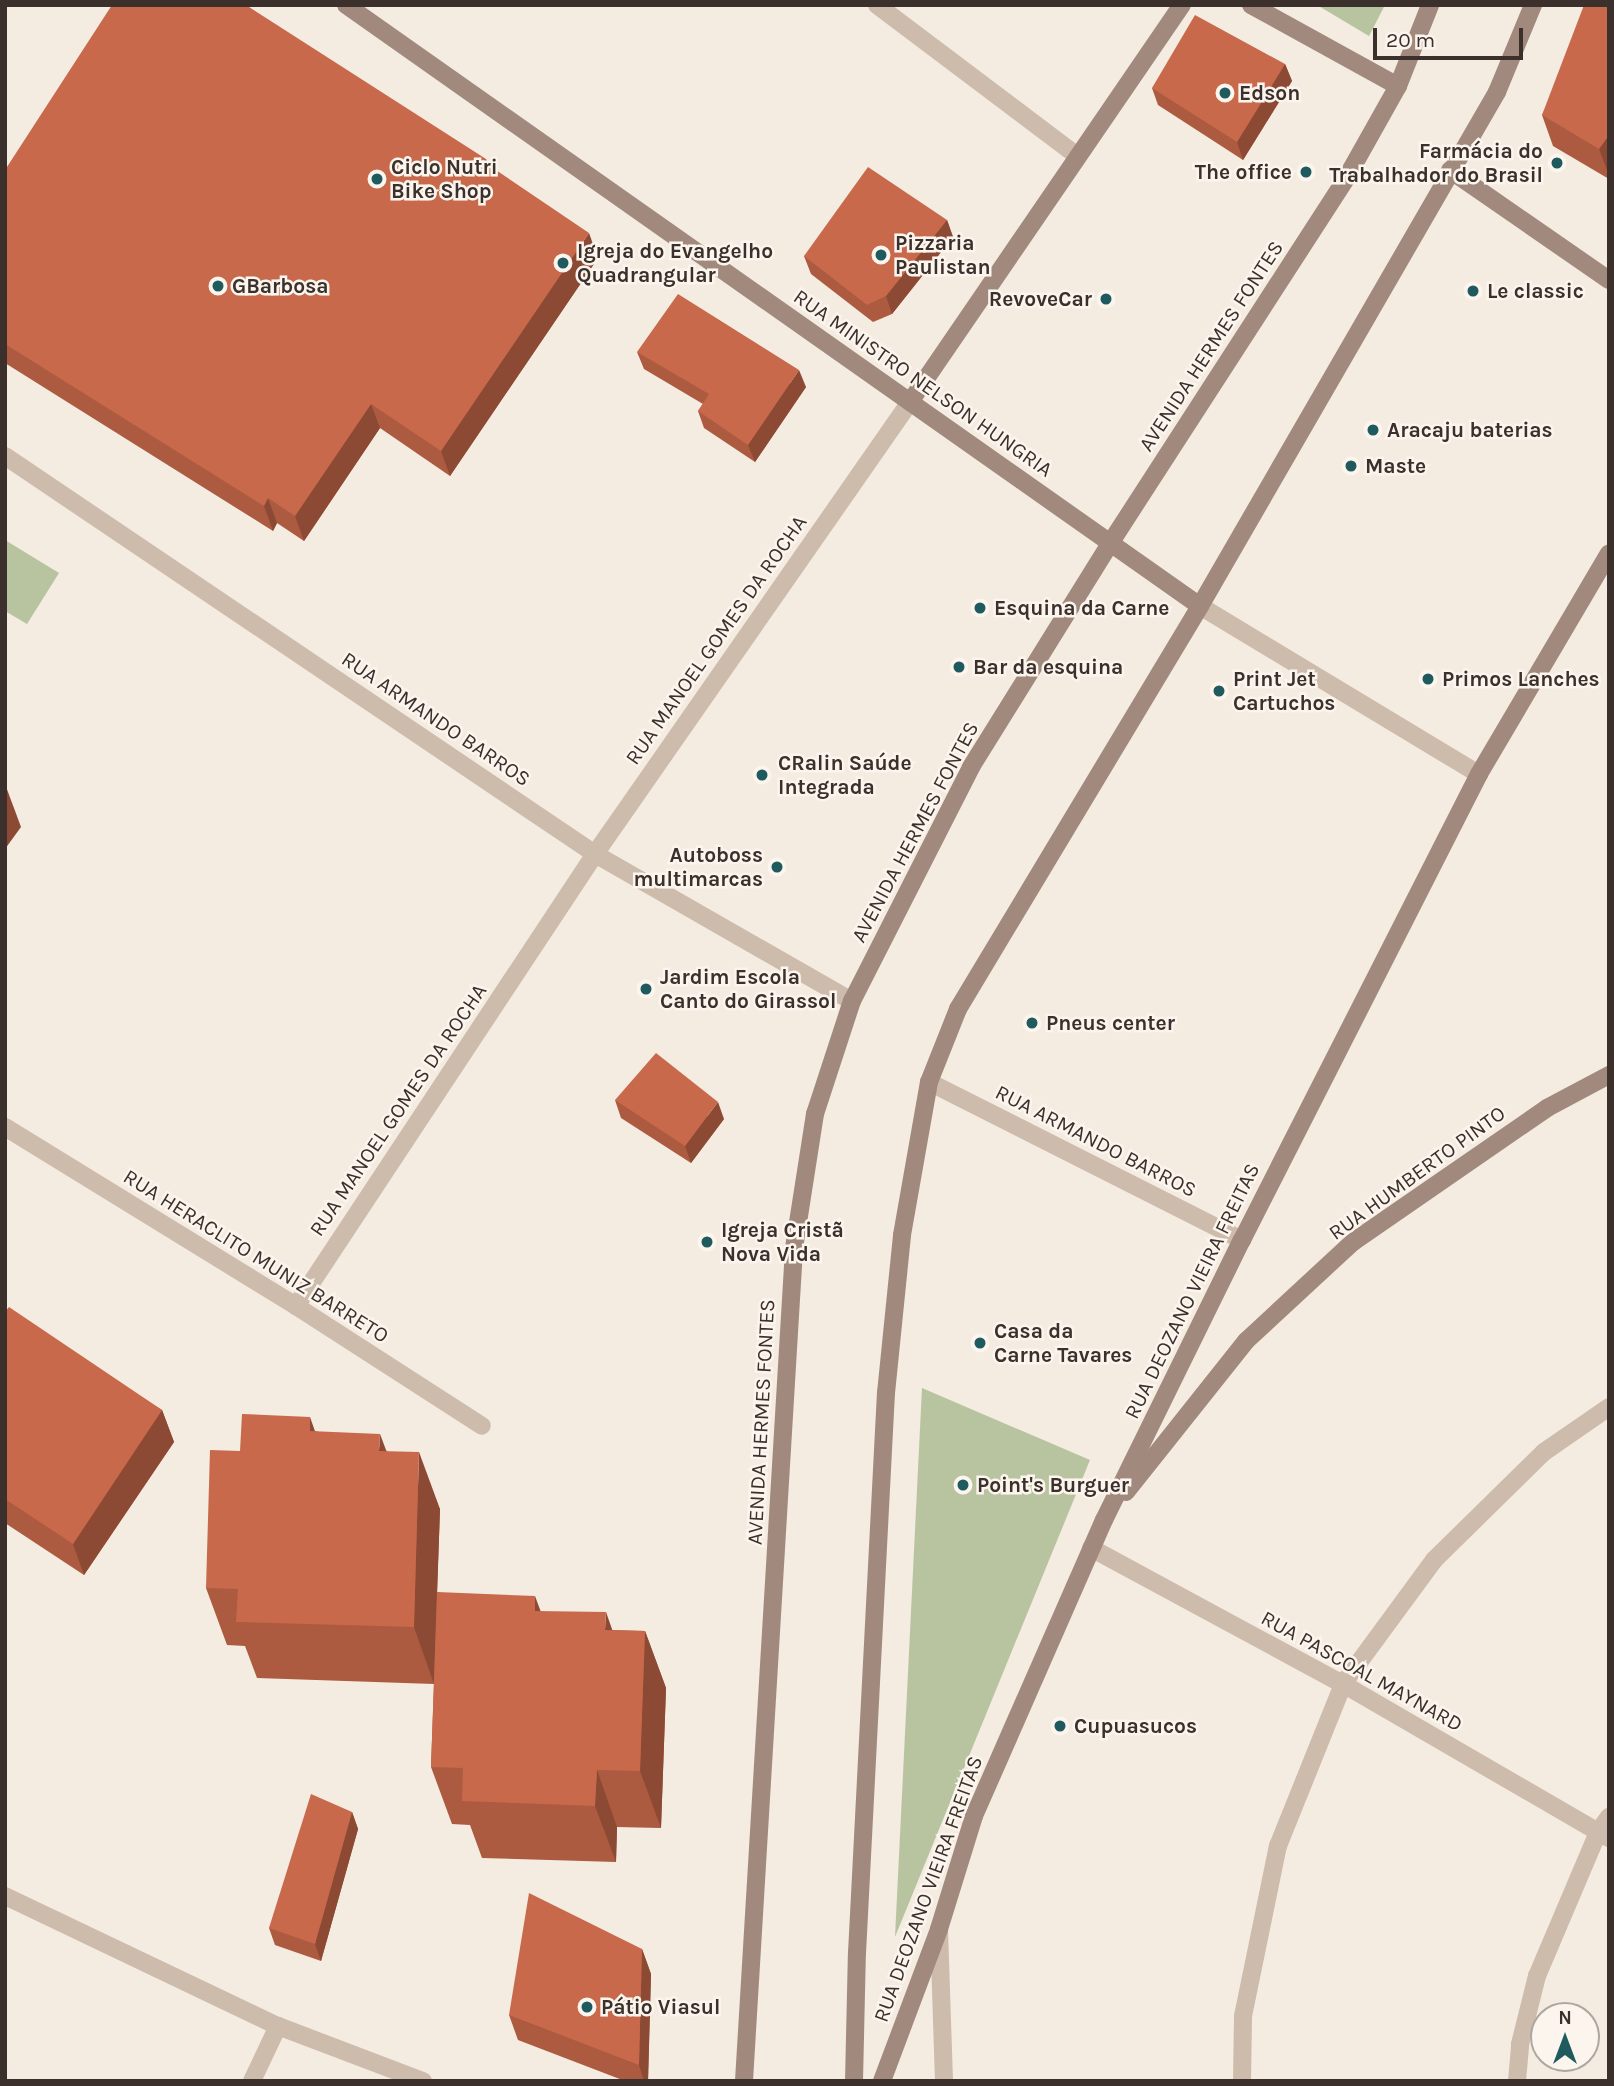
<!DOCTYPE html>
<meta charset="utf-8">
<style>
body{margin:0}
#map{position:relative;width:1614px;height:2086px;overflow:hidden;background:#f4ebe1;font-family:Karla,sans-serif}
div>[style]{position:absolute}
.green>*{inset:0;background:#b8c4a0}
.street>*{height:18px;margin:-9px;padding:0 9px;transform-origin:9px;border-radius:9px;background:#cdbbac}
.secondary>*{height:18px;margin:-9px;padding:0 9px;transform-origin:9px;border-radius:9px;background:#a18a7d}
.wall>*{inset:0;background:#ac5a40}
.shaded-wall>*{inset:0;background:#8c4a34}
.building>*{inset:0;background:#c8694b}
.dots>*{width:19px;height:19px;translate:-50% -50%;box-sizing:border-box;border:4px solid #fbf5ee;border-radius:50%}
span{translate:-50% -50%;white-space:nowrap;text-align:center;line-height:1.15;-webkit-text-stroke:5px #fbf5ee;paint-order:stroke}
.poi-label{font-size:21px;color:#3b302b;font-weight:700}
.left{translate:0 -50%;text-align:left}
.right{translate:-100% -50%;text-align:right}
.street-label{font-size:21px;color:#3b302b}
.frame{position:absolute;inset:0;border:7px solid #3b302b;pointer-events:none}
.north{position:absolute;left:1530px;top:2002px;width:70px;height:70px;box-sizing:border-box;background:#fbf5ee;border:2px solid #aea6a0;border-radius:50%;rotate:0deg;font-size:19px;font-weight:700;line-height:28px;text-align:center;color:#3b302b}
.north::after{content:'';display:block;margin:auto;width:24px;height:32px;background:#1f5a5e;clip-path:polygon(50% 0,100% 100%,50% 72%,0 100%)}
.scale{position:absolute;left:1373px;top:28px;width:150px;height:32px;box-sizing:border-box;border:4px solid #3b302b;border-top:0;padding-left:9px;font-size:21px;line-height:24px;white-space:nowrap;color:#3b302b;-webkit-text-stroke:5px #fbf5ee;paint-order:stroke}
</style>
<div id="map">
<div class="green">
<i style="clip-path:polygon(1317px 5px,1385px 5px,1369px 36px)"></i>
<i style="clip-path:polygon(5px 540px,59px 573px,27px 624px,5px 611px)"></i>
<i style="clip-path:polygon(922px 1388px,1090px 1460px,895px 1937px)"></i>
</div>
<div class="street">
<i style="left:877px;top:5px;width:249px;rotate:37deg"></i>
<i style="left:5px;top:456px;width:712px;rotate:34deg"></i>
<i style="left:595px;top:854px;width:296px;rotate:29.8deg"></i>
<i style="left:1200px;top:606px;width:326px;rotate:31.1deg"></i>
<i style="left:929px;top:1082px;width:351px;rotate:26.8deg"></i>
<i style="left:5px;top:1127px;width:342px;rotate:31.6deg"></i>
<i style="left:296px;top:1306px;width:221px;rotate:32.8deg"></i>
<i style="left:296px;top:1306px;width:542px;rotate:-56.52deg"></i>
<i style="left:595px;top:854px;width:551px;rotate:-55.13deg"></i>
<i style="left:1091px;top:1548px;width:286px;rotate:28.4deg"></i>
<i style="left:1343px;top:1684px;width:307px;rotate:30.1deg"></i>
<i style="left:5px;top:1896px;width:302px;rotate:25.5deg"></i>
<i style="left:278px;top:2026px;width:155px;rotate:20.8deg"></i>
<i style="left:939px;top:1930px;width:151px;rotate:88.1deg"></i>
<i style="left:252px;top:2081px;width:61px;rotate:-64.7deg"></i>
<i style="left:1242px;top:2081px;width:65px;rotate:-89.1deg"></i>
<i style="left:1243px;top:2016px;width:174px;rotate:-78.4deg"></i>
<i style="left:1278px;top:1846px;width:175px;rotate:-68.1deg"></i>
<i style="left:1343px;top:1684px;width:154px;rotate:-53.7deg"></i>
<i style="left:1434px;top:1560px;width:154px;rotate:-44.5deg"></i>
<i style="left:1544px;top:1452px;width:79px;rotate:-34.7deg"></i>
<i style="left:1517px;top:2081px;width:37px;rotate:-85deg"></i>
<i style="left:1520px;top:2044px;width:70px;rotate:-76deg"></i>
<i style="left:1537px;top:1976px;width:156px;rotate:-67deg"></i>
<i style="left:1598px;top:1832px;width:19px;rotate:-54deg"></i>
</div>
<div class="secondary">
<i style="left:346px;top:5px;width:1044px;rotate:35.14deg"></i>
<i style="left:1251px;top:5px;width:168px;rotate:28.9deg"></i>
<i style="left:1450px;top:170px;width:193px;rotate:34.7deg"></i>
<i style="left:910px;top:402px;width:481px;rotate:-55.6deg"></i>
<i style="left:1126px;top:1492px;width:193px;rotate:-51.5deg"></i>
<i style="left:1246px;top:1341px;width:146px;rotate:-42.8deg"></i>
<i style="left:1353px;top:1242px;width:236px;rotate:-34.6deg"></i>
<i style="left:1547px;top:1108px;width:70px;rotate:-28deg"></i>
<i style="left:744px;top:2081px;width:834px;rotate:-86.56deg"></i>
<i style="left:794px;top:1248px;width:136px;rotate:-81.1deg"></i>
<i style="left:815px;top:1114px;width:119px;rotate:-71.9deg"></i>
<i style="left:852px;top:1001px;width:263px;rotate:-63deg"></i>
<i style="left:971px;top:767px;width:265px;rotate:-58.1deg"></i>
<i style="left:1111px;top:542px;width:437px;rotate:-57.1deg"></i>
<i style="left:1348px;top:175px;width:102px;rotate:-60.7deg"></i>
<i style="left:1398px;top:86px;width:87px;rotate:-68.4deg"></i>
<i style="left:854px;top:2081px;width:128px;rotate:-88.7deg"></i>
<i style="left:857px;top:1953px;width:561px;rotate:-87.04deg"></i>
<i style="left:886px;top:1393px;width:159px;rotate:-84.2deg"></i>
<i style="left:902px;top:1235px;width:155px;rotate:-80deg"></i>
<i style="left:929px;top:1082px;width:79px;rotate:-68.3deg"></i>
<i style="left:958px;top:1009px;width:470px;rotate:-59deg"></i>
<i style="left:1200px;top:606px;width:594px;rotate:-59.98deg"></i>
<i style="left:1497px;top:92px;width:94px;rotate:-67.5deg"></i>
<i style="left:882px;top:2081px;width:162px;rotate:-69.4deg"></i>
<i style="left:939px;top:1929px;width:118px;rotate:-72.8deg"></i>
<i style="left:974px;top:1816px;width:323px;rotate:-66.3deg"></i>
<i style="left:1104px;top:1520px;width:312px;rotate:-63.8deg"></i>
<i style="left:1242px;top:1240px;width:523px;rotate:-63.04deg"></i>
<i style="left:1479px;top:774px;width:256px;rotate:-59.5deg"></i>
</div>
<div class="wall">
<i style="clip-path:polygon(1609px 5px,1609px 179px,1553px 146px,1542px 115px)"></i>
<i style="clip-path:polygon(1285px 64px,1292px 81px,1243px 160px,1158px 105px,1152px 88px)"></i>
<i style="clip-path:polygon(486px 159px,489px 166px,598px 258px,450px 476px,380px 428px,304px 541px,277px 523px,273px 531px,5px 363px,5px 170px)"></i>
<i style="clip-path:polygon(947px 220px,953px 237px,892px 314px,873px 322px,811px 274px,804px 256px)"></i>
<i style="clip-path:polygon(637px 352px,806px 387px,755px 462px,704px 428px,698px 411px,703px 404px,644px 369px)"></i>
<i style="clip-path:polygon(615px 1100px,724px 1119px,691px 1163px,621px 1118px)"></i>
<i style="clip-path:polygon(5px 1312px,162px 1410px,174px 1442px,84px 1575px,5px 1523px)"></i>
<i style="clip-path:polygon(315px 1431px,387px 1451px,440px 1509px,437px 1592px,540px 1611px,612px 1630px,645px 1631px,666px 1688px,661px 1828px,617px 1827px,616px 1862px,482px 1858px,470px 1825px,452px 1824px,431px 1767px,434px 1684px,257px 1678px,245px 1646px,227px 1645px,206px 1588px,240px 1451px)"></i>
<i style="clip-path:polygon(352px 1812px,358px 1829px,321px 1961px,275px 1945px,269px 1928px)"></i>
<i style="clip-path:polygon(642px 1949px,651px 1974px,648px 2081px,625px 2081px,518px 2040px,509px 2015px)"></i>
</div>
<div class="shaded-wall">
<i style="clip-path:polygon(1285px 64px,1292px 81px,1243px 160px,1237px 142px)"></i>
<i style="clip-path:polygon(1609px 135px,1609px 175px,1599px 149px)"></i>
<i style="clip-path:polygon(947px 220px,953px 237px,892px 314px,886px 296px)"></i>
<i style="clip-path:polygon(589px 233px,598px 258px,450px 476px,441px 451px)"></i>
<i style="clip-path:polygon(799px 370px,806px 387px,755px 462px,748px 445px)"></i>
<i style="clip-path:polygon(371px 404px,380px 428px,304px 541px,295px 516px)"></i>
<i style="clip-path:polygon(268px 498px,277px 523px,273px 531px,264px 506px)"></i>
<i style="clip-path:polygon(5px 784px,21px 827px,5px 849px)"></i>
<i style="clip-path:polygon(718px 1102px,724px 1119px,691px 1163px,685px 1146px)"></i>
<i style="clip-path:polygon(162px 1410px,174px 1442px,84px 1575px,73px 1544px)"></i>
<i style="clip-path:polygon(310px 1417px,330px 1474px,310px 1431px)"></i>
<i style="clip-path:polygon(380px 1434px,401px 1490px,379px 1451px)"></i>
<i style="clip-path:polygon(419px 1452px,440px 1509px,434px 1684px,414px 1627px)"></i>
<i style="clip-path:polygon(535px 1596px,556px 1653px,535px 1611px)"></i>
<i style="clip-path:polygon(606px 1612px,626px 1669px,605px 1630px)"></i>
<i style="clip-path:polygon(645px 1631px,666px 1688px,661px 1828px,640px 1771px)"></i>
<i style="clip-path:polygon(597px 1770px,617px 1827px,616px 1862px,595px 1806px)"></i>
<i style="clip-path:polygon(352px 1812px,358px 1829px,321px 1961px,315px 1944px)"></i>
<i style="clip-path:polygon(642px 1949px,651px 1974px,648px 2081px,644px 2081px,639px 2065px)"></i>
</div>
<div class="building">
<i style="clip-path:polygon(112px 5px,246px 5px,486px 159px,484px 162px,589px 233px,441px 451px,371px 404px,295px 516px,268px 498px,264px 506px,5px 344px,5px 170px)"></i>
<i style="clip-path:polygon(1584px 5px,1609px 5px,1609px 135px,1599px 149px,1542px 115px)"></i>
<i style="clip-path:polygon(1195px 15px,1285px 64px,1237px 142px,1152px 88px)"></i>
<i style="clip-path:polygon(868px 167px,947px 220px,886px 296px,867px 305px,804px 256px)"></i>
<i style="clip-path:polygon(678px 294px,799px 370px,748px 445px,698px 411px,709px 394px,637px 352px)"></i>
<i style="clip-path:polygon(656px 1053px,718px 1102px,685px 1146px,615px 1100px)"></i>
<i style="clip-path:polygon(9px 1307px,162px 1410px,73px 1544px,5px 1499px,5px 1312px)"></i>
<i style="clip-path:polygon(242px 1414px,310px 1417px,310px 1431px,380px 1434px,379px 1451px,419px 1452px,414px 1627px,236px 1622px,238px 1589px,206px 1588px,210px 1450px,240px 1451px)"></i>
<i style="clip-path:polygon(437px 1592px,535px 1596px,535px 1611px,606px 1612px,605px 1630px,645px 1631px,640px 1771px,597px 1770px,595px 1806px,462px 1801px,463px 1768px,431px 1767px)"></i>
<i style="clip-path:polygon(311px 1794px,352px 1812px,315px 1944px,269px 1928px)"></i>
<i style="clip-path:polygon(529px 1893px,642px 1949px,639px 2065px,509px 2015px)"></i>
</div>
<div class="dots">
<i style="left:1225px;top:93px;background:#1f5a5e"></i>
<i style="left:1557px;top:163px;background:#1f5a5e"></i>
<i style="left:1306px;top:172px;background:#1f5a5e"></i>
<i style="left:377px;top:179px;background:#1f5a5e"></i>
<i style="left:881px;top:255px;background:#1f5a5e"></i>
<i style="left:563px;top:263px;background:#1f5a5e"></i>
<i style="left:218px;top:286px;background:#1f5a5e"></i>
<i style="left:1473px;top:291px;background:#1f5a5e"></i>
<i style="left:1106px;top:299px;background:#1f5a5e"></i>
<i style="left:1373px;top:430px;background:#1f5a5e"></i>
<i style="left:1351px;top:466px;background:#1f5a5e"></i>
<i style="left:980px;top:608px;background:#1f5a5e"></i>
<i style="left:959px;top:667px;background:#1f5a5e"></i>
<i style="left:1428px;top:679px;background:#1f5a5e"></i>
<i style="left:1219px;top:691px;background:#1f5a5e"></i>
<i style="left:762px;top:775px;background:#1f5a5e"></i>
<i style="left:777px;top:867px;background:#1f5a5e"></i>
<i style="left:646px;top:989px;background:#1f5a5e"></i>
<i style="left:1032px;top:1023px;background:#1f5a5e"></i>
<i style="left:707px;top:1242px;background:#1f5a5e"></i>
<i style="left:980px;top:1343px;background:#1f5a5e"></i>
<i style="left:963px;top:1485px;background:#1f5a5e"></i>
<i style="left:1060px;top:1726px;background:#1f5a5e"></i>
<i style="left:587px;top:2007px;background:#1f5a5e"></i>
</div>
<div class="poi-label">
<span class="left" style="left:1239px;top:93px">Edson</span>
<span class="right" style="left:1543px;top:163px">Farmácia do<br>Trabalhador do Brasil</span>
<span class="left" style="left:391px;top:179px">Ciclo Nutri<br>Bike Shop</span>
<span class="right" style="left:1292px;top:172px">The office</span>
<span class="left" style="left:895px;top:255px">Pizzaria<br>Paulistan</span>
<span class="left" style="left:577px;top:263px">Igreja do Evangelho<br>Quadrangular</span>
<span class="left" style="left:232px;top:286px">GBarbosa</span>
<span class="left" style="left:1487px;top:291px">Le classic</span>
<span class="right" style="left:1092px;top:299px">RevoveCar</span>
<span class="left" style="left:1387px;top:430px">Aracaju baterias</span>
<span class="left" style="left:1365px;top:466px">Maste</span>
<span class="left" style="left:994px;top:608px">Esquina da Carne</span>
<span class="left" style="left:973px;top:667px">Bar da esquina</span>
<span class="left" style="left:1233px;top:691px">Print Jet<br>Cartuchos</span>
<span class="left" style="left:1442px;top:679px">Primos Lanches</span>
<span class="left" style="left:778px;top:775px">CRalin Saúde<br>Integrada</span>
<span class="right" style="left:763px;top:867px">Autoboss<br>multimarcas</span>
<span class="left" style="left:660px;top:989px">Jardim Escola<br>Canto do Girassol</span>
<span class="left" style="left:1046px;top:1023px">Pneus center</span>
<span class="left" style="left:721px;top:1242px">Igreja Cristã<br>Nova Vida</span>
<span class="left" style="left:994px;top:1343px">Casa da<br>Carne Tavares</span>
<span class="left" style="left:977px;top:1485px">Point's Burguer</span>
<span class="left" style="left:1074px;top:1726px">Cupuasucos</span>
<span class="left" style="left:601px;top:2007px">Pátio Viasul</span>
</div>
<div class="street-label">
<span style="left:1211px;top:346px;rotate:-57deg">AVENIDA HERMES FONTES</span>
<span style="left:923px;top:383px;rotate:35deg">RUA MINISTRO NELSON HUNGRIA</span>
<span style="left:716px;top:640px;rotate:-55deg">RUA MANOEL GOMES DA ROCHA</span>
<span style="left:436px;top:719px;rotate:34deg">RUA ARMANDO BARROS</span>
<span style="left:915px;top:832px;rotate:-62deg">AVENIDA HERMES FONTES</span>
<span style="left:398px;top:1110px;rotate:-56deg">RUA MANOEL GOMES DA ROCHA</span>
<span style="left:1096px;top:1141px;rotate:27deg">RUA ARMANDO BARROS</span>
<span style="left:1417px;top:1173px;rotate:-36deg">RUA HUMBERTO PINTO</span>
<span style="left:256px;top:1256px;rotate:32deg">RUA HERACLITO MUNIZ BARRETO</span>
<span style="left:1192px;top:1291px;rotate:-64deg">RUA DEOZANO VIEIRA FREITAS</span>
<span style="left:761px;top:1422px;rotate:-87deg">AVENIDA HERMES FONTES</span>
<span style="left:1362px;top:1671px;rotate:29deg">RUA PASCOAL MAYNARD</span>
<span style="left:928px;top:1889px;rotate:-70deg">RUA DEOZANO VIEIRA FREITAS</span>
</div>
<div class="frame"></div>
<div class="north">N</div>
<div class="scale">20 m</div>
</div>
